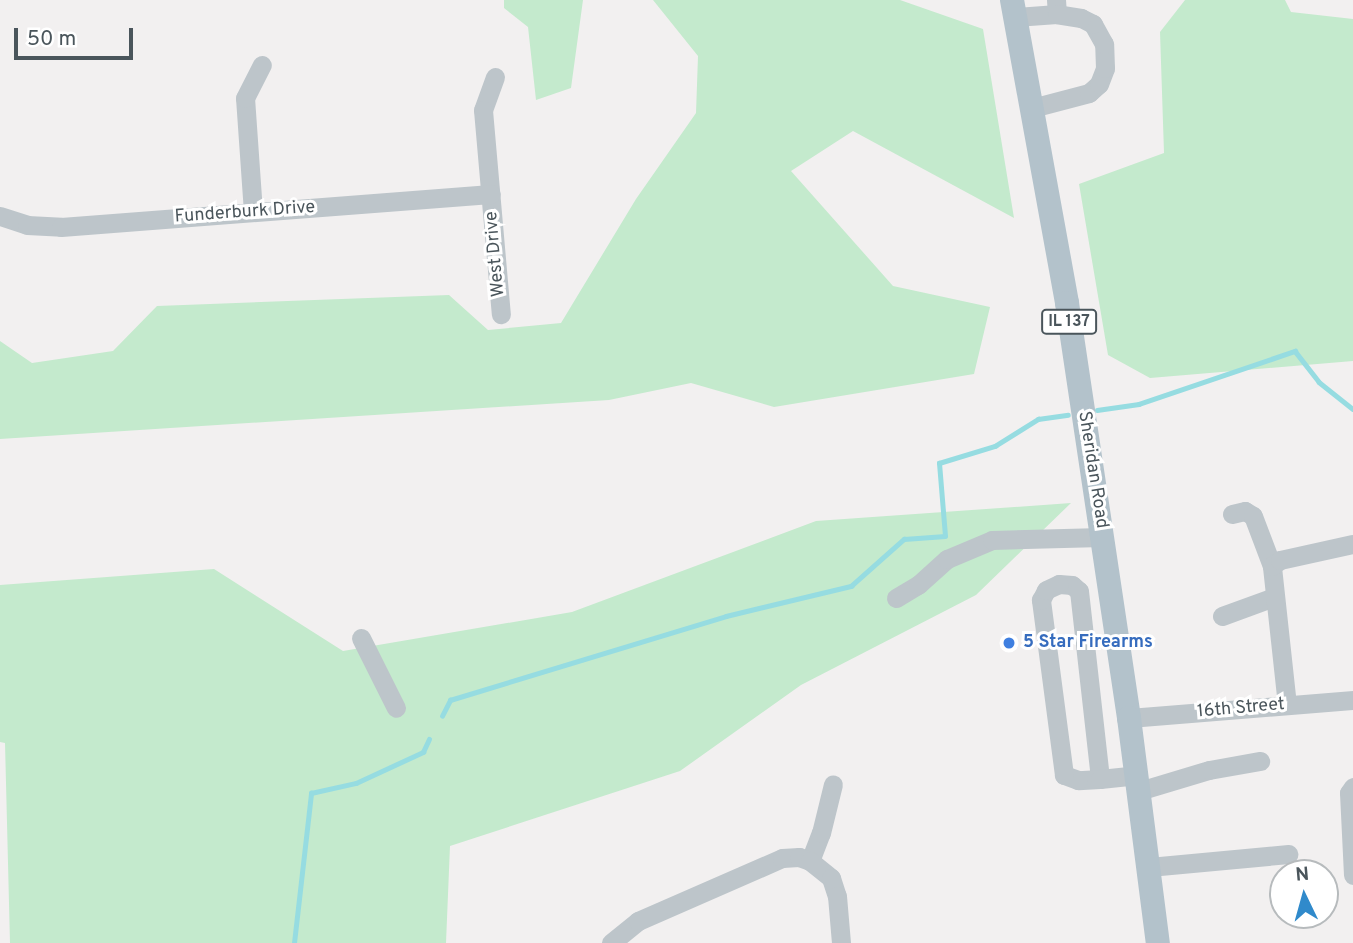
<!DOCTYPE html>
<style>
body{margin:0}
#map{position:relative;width:1353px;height:943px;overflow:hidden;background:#f2f0f0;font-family:Overpass,sans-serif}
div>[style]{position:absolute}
.green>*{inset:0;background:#c4eacd}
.stream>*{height:4.5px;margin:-2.25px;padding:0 2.25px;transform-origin:2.25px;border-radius:2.25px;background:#96dce1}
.minor>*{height:19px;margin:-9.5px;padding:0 9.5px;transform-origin:9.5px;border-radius:9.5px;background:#bdc5ca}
.major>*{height:24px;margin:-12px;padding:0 12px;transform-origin:12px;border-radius:12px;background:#b3c2cb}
.dots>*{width:19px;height:19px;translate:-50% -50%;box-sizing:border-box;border:4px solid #fff;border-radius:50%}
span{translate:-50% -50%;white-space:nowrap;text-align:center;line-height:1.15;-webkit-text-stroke:6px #fff;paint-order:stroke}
.shield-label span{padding:2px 5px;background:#fff;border:2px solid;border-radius:5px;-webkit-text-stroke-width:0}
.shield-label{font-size:16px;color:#4a555b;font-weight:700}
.street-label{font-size:18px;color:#4a555b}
.shop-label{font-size:18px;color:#366cbe;font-weight:700}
.left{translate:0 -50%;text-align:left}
.north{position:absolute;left:1269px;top:859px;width:70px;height:70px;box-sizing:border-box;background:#fff;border:2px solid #b7bbbd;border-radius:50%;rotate:355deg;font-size:19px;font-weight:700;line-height:28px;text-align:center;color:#4a555b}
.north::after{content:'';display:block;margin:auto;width:24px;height:32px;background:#308acb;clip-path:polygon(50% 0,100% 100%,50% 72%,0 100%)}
.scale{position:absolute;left:14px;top:28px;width:119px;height:32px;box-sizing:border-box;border:4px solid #4a555b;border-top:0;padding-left:9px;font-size:21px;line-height:24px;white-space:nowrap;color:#4a555b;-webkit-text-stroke:5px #fff;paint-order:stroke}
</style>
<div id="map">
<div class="green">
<i style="clip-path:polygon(504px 0,583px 0,571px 88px,536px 100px,528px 27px,504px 8px)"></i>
<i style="clip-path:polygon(653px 0,900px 0,983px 29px,1014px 218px,853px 131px,791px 171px,893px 286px,990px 307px,974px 374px,774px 407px,691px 383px,609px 400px,0 439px,0 341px,32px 363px,113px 351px,157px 306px,449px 295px,488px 330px,561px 323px,636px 199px,696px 113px,698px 56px)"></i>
<i style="clip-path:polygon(1185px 0,1285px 0,1291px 12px,1353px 19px,1353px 361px,1150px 378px,1108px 355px,1079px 184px,1164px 153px,1160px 32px)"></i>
<i style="clip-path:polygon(1071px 503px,976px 595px,801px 685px,680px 771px,450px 846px,446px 943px,10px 943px,5px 743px,0 742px,0 585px,214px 569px,343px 651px,572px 612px,816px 521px)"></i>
</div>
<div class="stream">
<i style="left:1097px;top:410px;width:42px;rotate:-8.1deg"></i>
<i style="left:1139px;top:404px;width:165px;rotate:-18.8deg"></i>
<i style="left:1295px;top:351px;width:39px;rotate:52deg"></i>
<i style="left:1319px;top:382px;width:43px;rotate:38.5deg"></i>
<i style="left:442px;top:716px;width:18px;rotate:-63deg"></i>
<i style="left:450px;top:700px;width:288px;rotate:-16.9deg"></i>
<i style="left:726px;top:616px;width:129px;rotate:-13.5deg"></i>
<i style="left:851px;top:586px;width:71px;rotate:-41.6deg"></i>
<i style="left:904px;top:539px;width:41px;rotate:-4.2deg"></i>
<i style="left:945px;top:536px;width:73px;rotate:-94.7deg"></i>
<i style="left:939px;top:463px;width:59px;rotate:-16.9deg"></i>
<i style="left:995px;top:446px;width:51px;rotate:-32.1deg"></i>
<i style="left:1038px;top:419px;width:30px;rotate:-8deg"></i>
<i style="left:294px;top:943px;width:151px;rotate:-83.5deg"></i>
<i style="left:311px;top:793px;width:46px;rotate:-12.5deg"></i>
<i style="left:356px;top:783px;width:74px;rotate:-24.8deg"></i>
<i style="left:423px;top:752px;width:14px;rotate:-65deg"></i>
</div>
<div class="minor">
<i style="left:1015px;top:17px;width:42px;rotate:-4.1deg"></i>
<i style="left:1057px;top:14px;width:14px;rotate:-94deg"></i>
<i style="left:495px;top:77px;width:35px;rotate:110deg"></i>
<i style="left:483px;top:110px;width:205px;rotate:85deg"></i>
<i style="left:1032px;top:108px;width:59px;rotate:-14.7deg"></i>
<i style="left:1089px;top:93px;width:13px;rotate:-42deg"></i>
<i style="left:1099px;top:84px;width:17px;rotate:-69deg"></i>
<i style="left:1105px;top:68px;width:24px;rotate:-92deg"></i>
<i style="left:1104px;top:44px;width:23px;rotate:-119deg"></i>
<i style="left:1093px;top:24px;width:13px;rotate:-153deg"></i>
<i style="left:1081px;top:18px;width:24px;rotate:-171deg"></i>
<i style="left:253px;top:212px;width:114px;rotate:-94deg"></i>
<i style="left:245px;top:98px;width:37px;rotate:-63deg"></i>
<i style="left:0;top:216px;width:28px;rotate:18deg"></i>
<i style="left:27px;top:225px;width:34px;rotate:3deg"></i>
<i style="left:61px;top:227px;width:431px;rotate:-4.4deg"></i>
<i style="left:1232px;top:514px;width:13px;rotate:-13deg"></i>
<i style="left:1245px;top:511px;width:9px;rotate:32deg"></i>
<i style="left:1253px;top:516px;width:53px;rotate:69.2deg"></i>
<i style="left:1059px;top:584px;width:13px;rotate:4deg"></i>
<i style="left:1072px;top:585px;width:9px;rotate:41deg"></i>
<i style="left:1079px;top:591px;width:189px;rotate:83.6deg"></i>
<i style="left:1100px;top:779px;width:22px;rotate:177deg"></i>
<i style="left:1078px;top:780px;width:15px;rotate:-160deg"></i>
<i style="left:1064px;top:775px;width:177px;rotate:-97.5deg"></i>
<i style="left:1041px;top:600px;width:11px;rotate:-63deg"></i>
<i style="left:1046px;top:590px;width:14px;rotate:-25deg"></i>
<i style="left:896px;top:598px;width:26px;rotate:-31deg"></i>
<i style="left:918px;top:585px;width:39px;rotate:-42deg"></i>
<i style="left:947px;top:559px;width:49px;rotate:-22.9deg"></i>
<i style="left:992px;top:540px;width:110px;rotate:-1.6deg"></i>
<i style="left:1222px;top:616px;width:55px;rotate:-20.1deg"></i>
<i style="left:361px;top:638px;width:78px;rotate:63.4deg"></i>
<i style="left:1287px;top:705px;width:140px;rotate:-96.2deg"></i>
<i style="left:1272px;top:566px;width:10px;rotate:-37deg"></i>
<i style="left:1280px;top:560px;width:74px;rotate:-12.5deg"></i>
<i style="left:1129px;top:718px;width:225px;rotate:-4.6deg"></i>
<i style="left:1100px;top:779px;width:36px;rotate:-6deg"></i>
<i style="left:1353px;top:787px;width:7px;rotate:124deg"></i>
<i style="left:1349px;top:793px;width:82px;rotate:87.2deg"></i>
<i style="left:1139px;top:791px;width:73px;rotate:-16.7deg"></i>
<i style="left:1209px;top:770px;width:52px;rotate:-10deg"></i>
<i style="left:810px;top:861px;width:30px;rotate:-69deg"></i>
<i style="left:821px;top:833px;width:50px;rotate:-76.2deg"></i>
<i style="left:1149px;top:867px;width:140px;rotate:-5.3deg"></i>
<i style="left:611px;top:943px;width:35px;rotate:-39deg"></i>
<i style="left:638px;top:921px;width:157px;rotate:-23.6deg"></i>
<i style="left:782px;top:858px;width:17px;rotate:-3deg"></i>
<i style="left:799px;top:857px;width:12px;rotate:20deg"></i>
<i style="left:810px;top:861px;width:27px;rotate:39deg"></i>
<i style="left:831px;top:878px;width:19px;rotate:72deg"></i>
<i style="left:837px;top:896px;width:47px;rotate:85.1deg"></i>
</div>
<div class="major">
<i style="left:1012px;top:0;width:308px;rotate:79.7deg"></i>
<i style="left:1067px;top:303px;width:420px;rotate:81.5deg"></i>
<i style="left:1129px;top:718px;width:227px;rotate:82.7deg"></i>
</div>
<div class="dots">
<i style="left:1009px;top:643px;background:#3f7fe0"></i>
</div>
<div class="shield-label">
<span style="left:1069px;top:322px">IL 137</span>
</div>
<div class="street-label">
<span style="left:245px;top:213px;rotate:-4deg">Funderburk Drive</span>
<span style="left:496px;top:254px;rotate:-95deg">West Drive</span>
<span style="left:1092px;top:470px;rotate:81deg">Sheridan Road</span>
<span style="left:1241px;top:709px;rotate:-5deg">16th Street</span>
</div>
<div class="shop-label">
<span class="left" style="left:1023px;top:643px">5 Star Firearms</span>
</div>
<div class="north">N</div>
<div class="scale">50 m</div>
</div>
